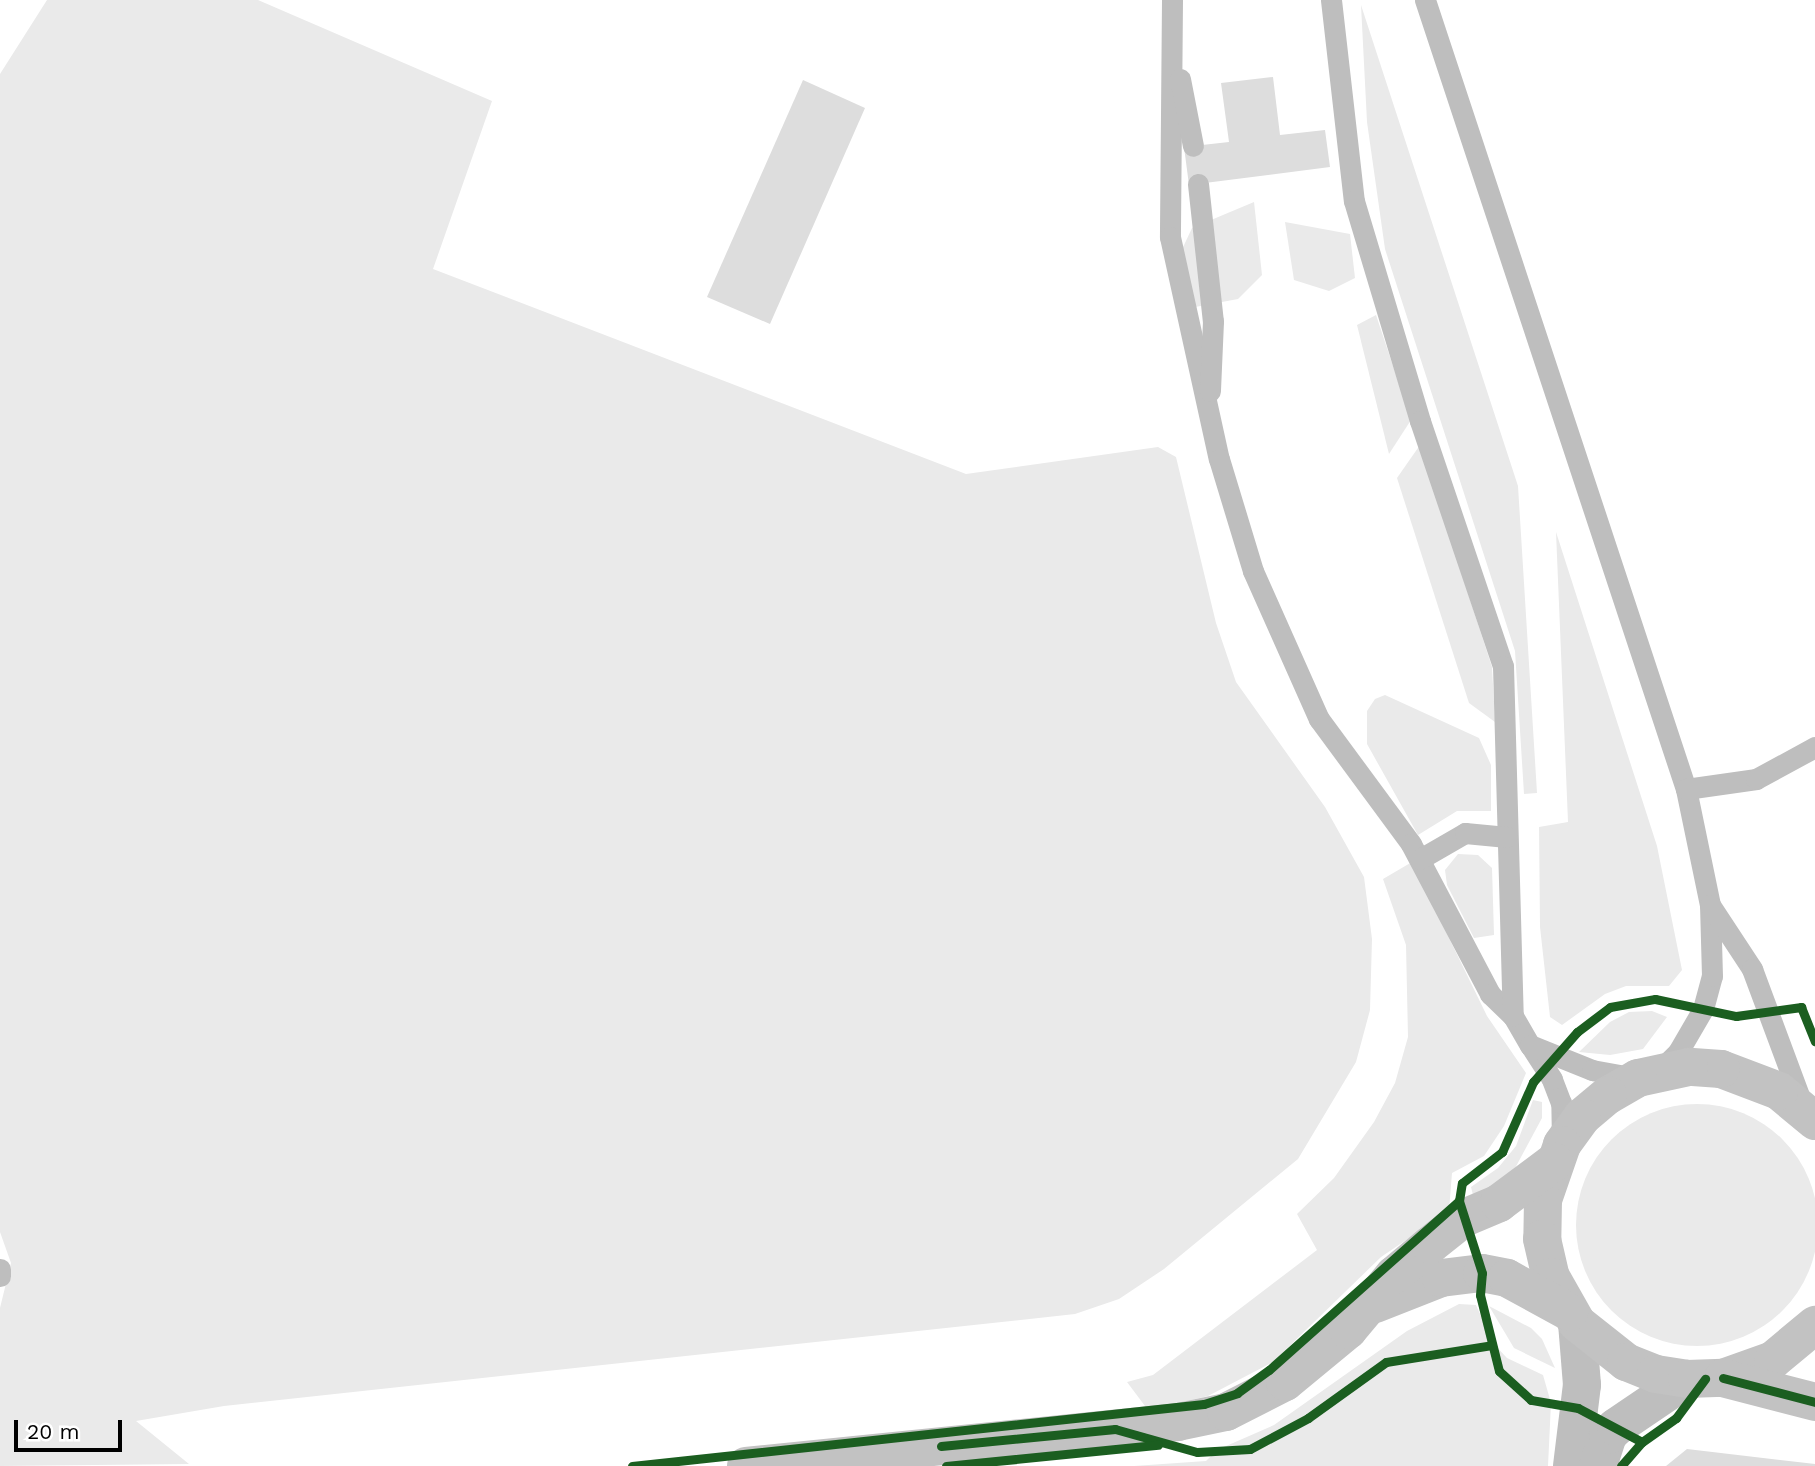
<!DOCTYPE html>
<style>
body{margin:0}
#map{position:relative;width:1815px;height:1466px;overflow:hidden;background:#fff;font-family:"Work Sans",sans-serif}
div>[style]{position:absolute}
.green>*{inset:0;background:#eaeaea}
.round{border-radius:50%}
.building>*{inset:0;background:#ddd}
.service>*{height:21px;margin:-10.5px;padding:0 10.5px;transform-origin:10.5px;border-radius:10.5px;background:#bebebe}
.minor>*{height:38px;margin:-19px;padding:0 19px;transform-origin:19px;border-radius:19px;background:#bebebe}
.secondary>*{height:38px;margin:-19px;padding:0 19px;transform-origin:19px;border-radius:19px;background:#c2c2c2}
.cycleway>*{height:9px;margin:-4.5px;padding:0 4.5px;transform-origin:4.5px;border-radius:4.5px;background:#1b5e20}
span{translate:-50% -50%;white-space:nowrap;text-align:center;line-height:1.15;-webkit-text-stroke:7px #fff;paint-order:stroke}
.scale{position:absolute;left:14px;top:1420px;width:108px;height:32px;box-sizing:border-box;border:4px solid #000;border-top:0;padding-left:9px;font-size:21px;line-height:24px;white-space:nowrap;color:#000;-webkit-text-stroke:5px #fff;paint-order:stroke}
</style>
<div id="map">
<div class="green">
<i style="clip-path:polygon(47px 0,258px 0,492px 101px,433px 269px,966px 474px,1158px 447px,1176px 457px,1216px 623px,1236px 682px,1325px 807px,1364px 877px,1372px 939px,1370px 1010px,1356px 1062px,1298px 1159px,1164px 1269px,1119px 1299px,1075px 1314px,224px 1406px,136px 1421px,189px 1464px,0 1466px,0 1308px,11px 1263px,0 1232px,0 74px)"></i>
<i style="clip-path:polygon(1361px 5px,1518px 486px,1537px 793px,1524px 794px,1515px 651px,1385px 249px,1367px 122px)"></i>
<i style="clip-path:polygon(1254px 202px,1262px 275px,1238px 299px,1190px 308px,1177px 260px,1192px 228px)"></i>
<i style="clip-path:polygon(1285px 222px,1350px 234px,1355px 278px,1329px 291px,1294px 280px)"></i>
<i style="clip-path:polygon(1376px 315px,1411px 420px,1389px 454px,1357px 325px)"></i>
<i style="clip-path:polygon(1420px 445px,1492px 667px,1495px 722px,1469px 703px,1397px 478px)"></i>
<i style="clip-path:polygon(1556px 532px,1657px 846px,1682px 970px,1669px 986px,1626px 986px,1605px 994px,1562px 1025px,1550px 1017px,1540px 927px,1539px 827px,1568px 822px)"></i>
<i style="clip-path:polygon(1385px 695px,1479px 738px,1491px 765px,1491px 811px,1457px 811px,1418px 835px,1367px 744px,1367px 711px,1375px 699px)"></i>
<i style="clip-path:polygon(1458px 854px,1478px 855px,1492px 868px,1494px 935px,1474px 938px,1447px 885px,1445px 870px)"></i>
<i style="clip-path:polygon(1412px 862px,1487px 1016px,1526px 1073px,1504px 1126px,1484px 1156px,1452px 1173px,1449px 1211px,1381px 1257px,1273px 1362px,1208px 1396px,1148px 1410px,1127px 1382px,1153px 1375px,1317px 1250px,1297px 1214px,1334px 1178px,1374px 1122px,1395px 1083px,1408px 1037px,1406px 945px,1383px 879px)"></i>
<i style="clip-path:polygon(1652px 1011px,1667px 1017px,1643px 1049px,1610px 1055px,1579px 1052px,1610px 1022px,1629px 1012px)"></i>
<i style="clip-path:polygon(1533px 1100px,1542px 1102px,1542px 1118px,1513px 1172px,1474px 1199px,1471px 1187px,1498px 1168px,1516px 1146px)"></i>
<i class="round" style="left:1576px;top:1104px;width:242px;height:242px"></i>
<i style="clip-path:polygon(1459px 1304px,1476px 1305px,1493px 1343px,1507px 1358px,1543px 1375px,1551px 1403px,1548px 1466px,1134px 1466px,1206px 1461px,1217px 1450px,1274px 1425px,1407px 1331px)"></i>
<i style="clip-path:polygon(1489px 1306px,1531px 1328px,1542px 1339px,1555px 1368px,1514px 1348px)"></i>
</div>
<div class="building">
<i style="clip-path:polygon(1273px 77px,1280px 135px,1325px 130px,1330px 167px,1189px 185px,1184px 147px,1229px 142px,1221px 83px)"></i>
<i style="clip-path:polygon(803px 80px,865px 108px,770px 324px,707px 297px)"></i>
<i style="clip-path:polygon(1687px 1449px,1815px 1464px,1815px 1466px,1666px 1466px)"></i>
</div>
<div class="service">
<i style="left:1172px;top:0;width:237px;rotate:90.5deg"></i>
<i style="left:1170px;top:237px;width:227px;rotate:77.6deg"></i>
<i style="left:1219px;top:459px;width:117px;rotate:73.1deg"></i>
<i style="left:1253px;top:571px;width:162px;rotate:66deg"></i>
<i style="left:1319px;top:719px;width:155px;rotate:53.6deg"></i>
<i style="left:1411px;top:844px;width:170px;rotate:62.2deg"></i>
<i style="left:1490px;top:994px;width:32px;rotate:44deg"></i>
<i style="left:1513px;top:1016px;width:34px;rotate:60deg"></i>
<i style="left:1331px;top:0;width:202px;rotate:83.5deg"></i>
<i style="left:1354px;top:201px;width:230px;rotate:73.3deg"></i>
<i style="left:1420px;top:421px;width:259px;rotate:71.3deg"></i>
<i style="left:1503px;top:666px;width:350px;rotate:88.4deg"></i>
<i style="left:1425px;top:0;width:831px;rotate:71.7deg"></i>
<i style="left:1686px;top:789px;width:118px;rotate:78.3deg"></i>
<i style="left:1180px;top:79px;width:68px;rotate:79deg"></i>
<i style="left:1198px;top:184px;width:138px;rotate:83.8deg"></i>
<i style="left:1213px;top:321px;width:70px;rotate:92.5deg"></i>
<i style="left:1686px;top:789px;width:71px;rotate:-8.1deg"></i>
<i style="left:1756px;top:779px;width:67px;rotate:-28.5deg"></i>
<i style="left:1420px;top:859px;width:52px;rotate:-30deg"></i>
<i style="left:1465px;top:833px;width:42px;rotate:5.4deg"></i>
<i style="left:1660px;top:1070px;width:25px;rotate:-45deg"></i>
<i style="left:1678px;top:1052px;width:50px;rotate:-59.8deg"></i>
<i style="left:1703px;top:1009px;width:34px;rotate:-75deg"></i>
<i style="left:1712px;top:976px;width:71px;rotate:-91.6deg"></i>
<i style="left:1710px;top:905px;width:77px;rotate:56.7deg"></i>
<i style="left:1752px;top:969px;width:141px;rotate:69.6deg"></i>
<i style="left:1562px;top:1142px;width:39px;rotate:-91deg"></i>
<i style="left:1561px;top:1103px;width:26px;rotate:-111deg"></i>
<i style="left:1552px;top:1079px;width:40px;rotate:-122.9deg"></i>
<i style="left:1530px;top:1045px;width:67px;rotate:22deg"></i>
<i style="left:1592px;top:1070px;width:45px;rotate:10.3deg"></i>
<i style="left:0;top:1269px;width:7px;rotate:90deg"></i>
</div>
<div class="minor">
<i style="left:1572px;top:1466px;width:82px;rotate:-83deg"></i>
<i style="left:1582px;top:1385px;width:62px;rotate:-94.6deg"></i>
<i style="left:1598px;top:1466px;width:33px;rotate:-72deg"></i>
<i style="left:1608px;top:1435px;width:11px;rotate:-45deg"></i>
<i style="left:1616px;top:1427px;width:86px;rotate:-34.1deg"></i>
</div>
<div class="secondary">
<i style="left:1815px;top:1121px;width:47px;rotate:-140.2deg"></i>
<i style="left:1779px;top:1091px;width:62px;rotate:-159.2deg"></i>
<i style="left:1721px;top:1069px;width:32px;rotate:-176deg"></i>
<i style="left:1689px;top:1067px;width:52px;rotate:167.8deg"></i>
<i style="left:1638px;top:1078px;width:34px;rotate:150deg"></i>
<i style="left:1608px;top:1095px;width:34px;rotate:140deg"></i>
<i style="left:1582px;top:1117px;width:34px;rotate:126deg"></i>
<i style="left:1562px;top:1145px;width:58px;rotate:109.1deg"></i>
<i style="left:1543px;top:1200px;width:39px;rotate:91deg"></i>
<i style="left:1542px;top:1239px;width:39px;rotate:77deg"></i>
<i style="left:1551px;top:1277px;width:53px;rotate:60.5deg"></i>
<i style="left:1577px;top:1323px;width:63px;rotate:38.5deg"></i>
<i style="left:1626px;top:1362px;width:32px;rotate:22deg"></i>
<i style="left:1656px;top:1374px;width:31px;rotate:9deg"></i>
<i style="left:1687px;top:1379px;width:36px;rotate:-2deg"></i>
<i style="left:1723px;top:1378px;width:53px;rotate:-19.8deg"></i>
<i style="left:1773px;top:1360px;width:55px;rotate:-39.8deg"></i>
<i style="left:1375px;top:1304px;width:71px;rotate:-21.5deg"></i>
<i style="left:1441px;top:1278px;width:41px;rotate:-7deg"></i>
<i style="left:1482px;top:1273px;width:25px;rotate:11deg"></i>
<i style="left:1507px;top:1278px;width:71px;rotate:28.7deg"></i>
<i style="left:1723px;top:1378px;width:95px;rotate:14.6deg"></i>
<i style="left:746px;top:1466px;width:434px;rotate:-5.8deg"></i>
<i style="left:1178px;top:1422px;width:49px;rotate:-11.8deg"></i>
<i style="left:1226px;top:1412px;width:66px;rotate:-27deg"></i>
<i style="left:1285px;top:1382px;width:82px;rotate:-39.5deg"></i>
<i style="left:1348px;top:1330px;width:72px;rotate:-50.1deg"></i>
<i style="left:1394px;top:1275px;width:47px;rotate:-39.8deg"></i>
<i style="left:1430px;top:1245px;width:43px;rotate:-38.5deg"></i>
<i style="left:1464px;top:1218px;width:38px;rotate:-23deg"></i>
<i style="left:1499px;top:1203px;width:69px;rotate:-36.7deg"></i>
</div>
<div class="cycleway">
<i style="left:1723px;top:1378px;width:95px;rotate:14.6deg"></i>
<i style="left:1642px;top:1442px;width:72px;rotate:-152deg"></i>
<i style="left:1578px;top:1408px;width:48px;rotate:-170.3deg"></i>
<i style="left:1531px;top:1400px;width:43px;rotate:-137.8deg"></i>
<i style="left:1499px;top:1371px;width:78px;rotate:-104deg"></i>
<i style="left:1480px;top:1295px;width:22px;rotate:-85deg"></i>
<i style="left:1482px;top:1273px;width:76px;rotate:-107.7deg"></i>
<i style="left:1459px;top:1201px;width:18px;rotate:-81deg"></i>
<i style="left:1462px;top:1183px;width:51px;rotate:-37.8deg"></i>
<i style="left:1502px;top:1152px;width:77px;rotate:-66.1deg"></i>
<i style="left:1533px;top:1082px;width:67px;rotate:-48.7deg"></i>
<i style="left:1577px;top:1032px;width:41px;rotate:-37.1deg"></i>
<i style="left:1610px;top:1007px;width:46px;rotate:-10.1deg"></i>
<i style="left:1655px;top:999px;width:83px;rotate:11.9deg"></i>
<i style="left:1736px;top:1016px;width:66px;rotate:-7.9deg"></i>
<i style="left:1801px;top:1007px;width:37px;rotate:68deg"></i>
<i style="left:941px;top:1446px;width:175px;rotate:-5.6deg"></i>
<i style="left:1115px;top:1429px;width:85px;rotate:15.7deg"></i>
<i style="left:1197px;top:1452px;width:53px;rotate:-3.2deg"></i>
<i style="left:1250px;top:1449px;width:66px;rotate:-28.1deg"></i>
<i style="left:1308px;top:1418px;width:96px;rotate:-35.7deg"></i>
<i style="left:1386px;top:1362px;width:107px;rotate:-9.1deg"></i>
<i style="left:632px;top:1466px;width:575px;rotate:-6.19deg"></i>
<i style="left:1204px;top:1404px;width:35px;rotate:-18deg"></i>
<i style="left:1237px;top:1393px;width:39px;rotate:-36deg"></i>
<i style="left:1269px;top:1370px;width:254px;rotate:-41.7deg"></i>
<i style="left:946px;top:1466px;width:213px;rotate:-5.7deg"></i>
<i style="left:1621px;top:1466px;width:32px;rotate:-49deg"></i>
<i style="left:1642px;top:1442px;width:42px;rotate:-35.2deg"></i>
<i style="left:1676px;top:1418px;width:49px;rotate:-53.4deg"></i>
</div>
<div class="scale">20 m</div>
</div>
